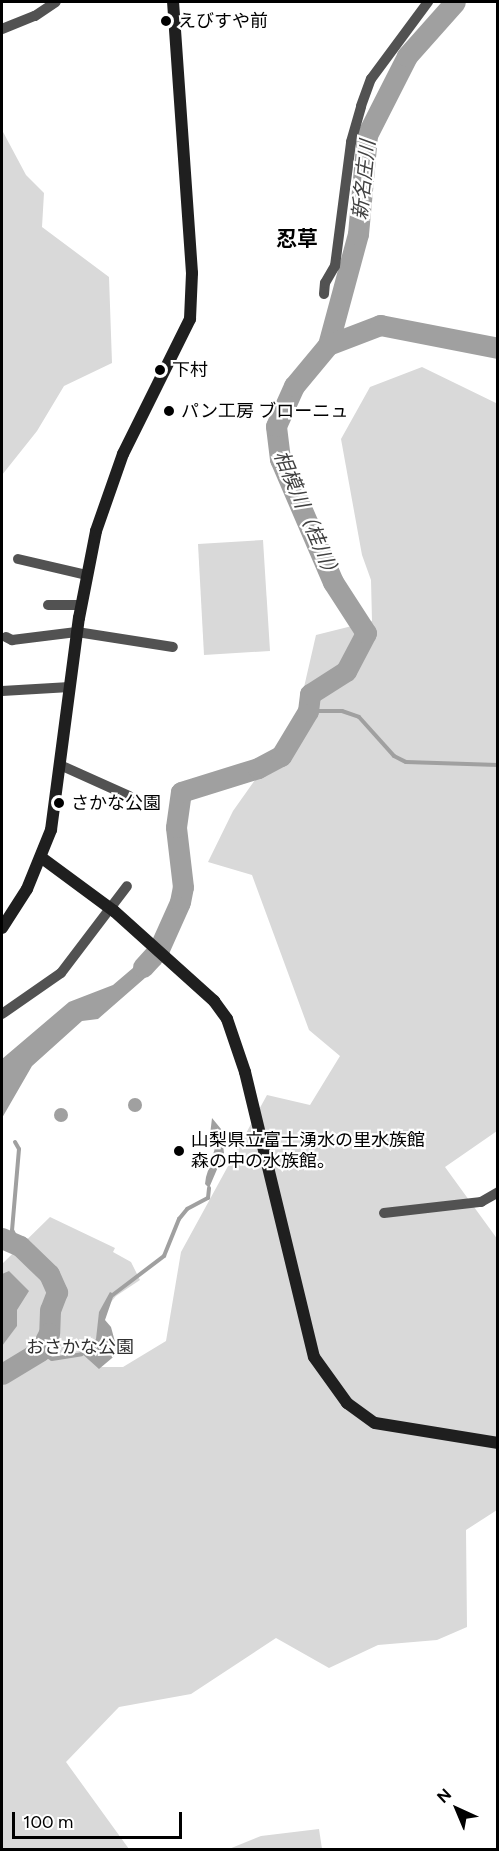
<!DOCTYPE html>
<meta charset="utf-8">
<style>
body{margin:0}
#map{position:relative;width:499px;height:1851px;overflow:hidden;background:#fff;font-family:Figtree,"Noto Sans JP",sans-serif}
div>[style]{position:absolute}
.green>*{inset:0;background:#d9d9d9}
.water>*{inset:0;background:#a0a0a0}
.round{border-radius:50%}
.stream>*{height:4px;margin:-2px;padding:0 2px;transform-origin:2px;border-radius:2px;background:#a0a0a0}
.river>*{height:21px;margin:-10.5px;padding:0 10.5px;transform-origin:10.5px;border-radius:10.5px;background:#a0a0a0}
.street>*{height:10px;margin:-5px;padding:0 5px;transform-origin:5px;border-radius:5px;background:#525252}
.secondary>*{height:12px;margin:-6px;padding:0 6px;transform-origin:6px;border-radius:6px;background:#1f1f1f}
.dots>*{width:16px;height:16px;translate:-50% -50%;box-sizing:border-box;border:3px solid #fff;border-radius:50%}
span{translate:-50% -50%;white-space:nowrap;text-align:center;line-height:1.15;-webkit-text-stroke:4.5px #fff;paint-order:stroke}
.poi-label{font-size:18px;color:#000}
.left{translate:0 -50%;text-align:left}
.park-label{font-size:18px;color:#303030}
.water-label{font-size:20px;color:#414141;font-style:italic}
.quarter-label{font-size:21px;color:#000;font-weight:700}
.frame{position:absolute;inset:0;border:3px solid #000;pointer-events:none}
.north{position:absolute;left:427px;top:1779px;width:60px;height:60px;-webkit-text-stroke:4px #fff;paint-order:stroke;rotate:316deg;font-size:16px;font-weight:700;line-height:24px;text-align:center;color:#000}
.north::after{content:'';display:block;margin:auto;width:21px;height:27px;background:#000;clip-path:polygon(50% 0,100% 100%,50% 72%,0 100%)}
.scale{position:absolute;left:12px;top:1812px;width:170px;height:27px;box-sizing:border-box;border:3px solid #000;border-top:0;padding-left:8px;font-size:18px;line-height:21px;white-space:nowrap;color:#000;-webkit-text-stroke:4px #fff;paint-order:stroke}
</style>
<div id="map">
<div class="green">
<i style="clip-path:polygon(2px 130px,26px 175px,44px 193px,42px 227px,109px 277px,112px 363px,64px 386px,37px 431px,2px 475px)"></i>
<i style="clip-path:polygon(422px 367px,498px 404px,497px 1131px,445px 1167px,498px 1240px,497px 1510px,466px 1530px,467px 1627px,437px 1640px,378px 1645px,329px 1668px,276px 1638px,191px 1694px,119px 1707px,66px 1762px,129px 1849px,2px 1850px,2px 1264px,50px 1217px,115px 1248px,113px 1252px,131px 1262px,140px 1280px,116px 1296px,100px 1315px,101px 1367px,123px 1367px,166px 1341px,181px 1252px,267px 1095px,310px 1105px,340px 1056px,309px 1030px,252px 875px,208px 862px,233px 811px,296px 722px,316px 635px,372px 621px,371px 580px,362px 555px,341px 439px,370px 387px)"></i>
<i style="clip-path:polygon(263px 540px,270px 651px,204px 655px,198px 544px)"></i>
<i style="clip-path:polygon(319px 1829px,322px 1849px,229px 1849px,261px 1836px)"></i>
</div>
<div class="water">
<i style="clip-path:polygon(146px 950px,161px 964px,98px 1019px,82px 1021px,32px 1066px,2px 1118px,2px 1059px,69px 1002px,113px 985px,140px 962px)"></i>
<i class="round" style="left:128px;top:1098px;width:14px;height:14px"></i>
<i class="round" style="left:54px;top:1108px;width:14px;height:14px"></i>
<i style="clip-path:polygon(212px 1118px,221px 1129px,224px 1153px,209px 1188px,205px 1184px,206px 1177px,216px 1145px,210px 1135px)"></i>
<i style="clip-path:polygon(9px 1271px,29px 1291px,17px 1310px,17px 1326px,2px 1346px,2px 1274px)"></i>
<i style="clip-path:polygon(110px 1292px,114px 1294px,105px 1320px,111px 1327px,118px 1353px,99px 1369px,79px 1351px,88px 1350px,96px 1339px,99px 1312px)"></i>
</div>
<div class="stream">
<i style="left:308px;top:711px;width:34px"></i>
<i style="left:342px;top:711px;width:18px;rotate:19deg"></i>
<i style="left:359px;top:717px;width:52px;rotate:48.1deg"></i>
<i style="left:394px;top:756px;width:13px;rotate:27deg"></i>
<i style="left:406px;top:762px;width:92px;rotate:1.9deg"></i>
<i style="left:15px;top:1142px;width:8px;rotate:60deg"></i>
<i style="left:19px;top:1149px;width:81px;rotate:94.9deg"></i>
<i style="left:12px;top:1230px;width:18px;rotate:63deg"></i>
<i style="left:110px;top:1297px;width:68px;rotate:-37.2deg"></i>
<i style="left:164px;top:1256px;width:40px;rotate:-68deg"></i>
<i style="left:179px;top:1219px;width:13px;rotate:-51deg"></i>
<i style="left:187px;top:1209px;width:24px;rotate:-28deg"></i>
<i style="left:208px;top:1198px;width:10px;rotate:-84deg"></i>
<i style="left:40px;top:1351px;width:14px;rotate:34deg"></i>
<i style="left:52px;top:1359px;width:30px;rotate:-9deg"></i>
</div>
<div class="river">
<i style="left:328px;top:345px;width:115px;rotate:-74.9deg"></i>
<i style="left:358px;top:234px;width:99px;rotate:-84.8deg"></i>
<i style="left:367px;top:135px;width:89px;rotate:-63.1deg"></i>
<i style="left:407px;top:56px;width:72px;rotate:-48.4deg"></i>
<i style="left:143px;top:967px;width:24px;rotate:-48deg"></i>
<i style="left:159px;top:949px;width:51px;rotate:-65.9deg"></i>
<i style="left:180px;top:902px;width:15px;rotate:-79deg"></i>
<i style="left:183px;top:887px;width:60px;rotate:-96.7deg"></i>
<i style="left:176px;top:827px;width:35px;rotate:-82deg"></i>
<i style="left:181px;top:792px;width:81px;rotate:-17.3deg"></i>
<i style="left:258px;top:768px;width:26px;rotate:-28deg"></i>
<i style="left:281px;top:756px;width:52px;rotate:-59deg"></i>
<i style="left:308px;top:711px;width:17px;rotate:-83deg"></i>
<i style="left:310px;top:694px;width:43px;rotate:-32.6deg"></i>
<i style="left:346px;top:671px;width:43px;rotate:-62.2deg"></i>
<i style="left:366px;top:633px;width:61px;rotate:-122.9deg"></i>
<i style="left:333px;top:582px;width:134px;rotate:-113.3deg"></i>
<i style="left:280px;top:459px;width:33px;rotate:-97deg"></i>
<i style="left:276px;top:426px;width:44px;rotate:-65.8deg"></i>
<i style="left:294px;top:386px;width:53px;rotate:-50.3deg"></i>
<i style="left:328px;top:345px;width:56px;rotate:-21deg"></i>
<i style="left:380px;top:325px;width:120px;rotate:11deg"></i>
<i style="left:2px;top:1238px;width:20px;rotate:24deg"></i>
<i style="left:20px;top:1246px;width:40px;rotate:44deg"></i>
<i style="left:49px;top:1274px;width:20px;rotate:66deg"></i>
<i style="left:57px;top:1292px;width:19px;rotate:111deg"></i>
<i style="left:50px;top:1310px;width:23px;rotate:92deg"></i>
<i style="left:49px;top:1333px;width:20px;rotate:117deg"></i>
<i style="left:40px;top:1351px;width:44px;rotate:148.8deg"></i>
</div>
<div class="street">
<i style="left:2px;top:29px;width:35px;rotate:-22deg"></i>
<i style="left:35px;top:16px;width:25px;rotate:-34deg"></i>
<i style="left:324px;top:294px;width:11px;rotate:-85deg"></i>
<i style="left:325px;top:283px;width:20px;rotate:-60deg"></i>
<i style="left:335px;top:266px;width:125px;rotate:-82.6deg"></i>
<i style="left:351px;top:142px;width:37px;rotate:-74deg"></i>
<i style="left:361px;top:106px;width:29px;rotate:-70deg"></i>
<i style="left:371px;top:79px;width:96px;rotate:-53.5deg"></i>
<i style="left:18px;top:559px;width:71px;rotate:13.1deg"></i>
<i style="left:48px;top:605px;width:34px"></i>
<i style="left:6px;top:637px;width:7px;rotate:27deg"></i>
<i style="left:12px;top:640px;width:65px;rotate:-7deg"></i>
<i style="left:77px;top:632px;width:97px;rotate:8.9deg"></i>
<i style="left:2px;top:691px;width:68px;rotate:-3.4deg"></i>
<i style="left:60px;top:765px;width:76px;rotate:24.2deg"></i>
<i style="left:2px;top:1014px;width:72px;rotate:-34.8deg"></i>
<i style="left:61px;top:973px;width:109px;rotate:-52.8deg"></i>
<i style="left:384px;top:1213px;width:98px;rotate:-6.5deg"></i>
<i style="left:481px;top:1202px;width:20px;rotate:-30deg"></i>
</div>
<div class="secondary">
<i style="left:42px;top:858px;width:89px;rotate:36.4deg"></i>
<i style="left:114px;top:911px;width:135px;rotate:42deg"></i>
<i style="left:214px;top:1001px;width:22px;rotate:54deg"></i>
<i style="left:227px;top:1019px;width:56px;rotate:71.2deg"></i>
<i style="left:245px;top:1072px;width:293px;rotate:76.4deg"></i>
<i style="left:314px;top:1357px;width:57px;rotate:54.3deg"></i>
<i style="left:347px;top:1403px;width:34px;rotate:36deg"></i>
<i style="left:375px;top:1423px;width:125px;rotate:9.2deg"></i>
<i style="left:2px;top:928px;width:46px;rotate:-57.3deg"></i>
<i style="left:27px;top:889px;width:64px;rotate:-67.9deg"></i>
<i style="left:51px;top:830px;width:214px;rotate:-82.5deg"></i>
<i style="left:79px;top:618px;width:89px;rotate:-78.9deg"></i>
<i style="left:96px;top:531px;width:82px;rotate:-70.7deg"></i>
<i style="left:123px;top:454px;width:151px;rotate:-63.6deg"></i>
<i style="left:190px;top:319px;width:46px;rotate:-87.5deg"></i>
<i style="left:192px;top:273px;width:272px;rotate:-94deg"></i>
</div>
<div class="dots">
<i style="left:166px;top:21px;background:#000"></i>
<i style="left:160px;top:370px;background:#000"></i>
<i style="left:169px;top:411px;background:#000"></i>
<i style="left:59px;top:803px;background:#000"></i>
<i style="left:179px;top:1151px;background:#000"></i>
</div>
<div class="poi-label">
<span class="left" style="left:178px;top:21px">えびすや前</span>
<span class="left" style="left:172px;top:370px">下村</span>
<span class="left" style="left:181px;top:411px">パン工房 ブローニュ</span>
<span class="left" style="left:71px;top:803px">さかな公園</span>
<span class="left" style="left:191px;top:1151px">山梨県立富士湧水の里水族館<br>森の中の水族館。</span>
</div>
<div class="park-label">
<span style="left:80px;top:1347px">おさかな公園</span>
</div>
<div class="water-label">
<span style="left:364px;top:180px;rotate:-84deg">新名庄川</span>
<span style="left:307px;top:516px;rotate:67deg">相模川（桂川）</span>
</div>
<div class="quarter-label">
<span style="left:297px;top:239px">忍草</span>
</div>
<div class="frame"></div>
<div class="north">N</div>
<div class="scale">100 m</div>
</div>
